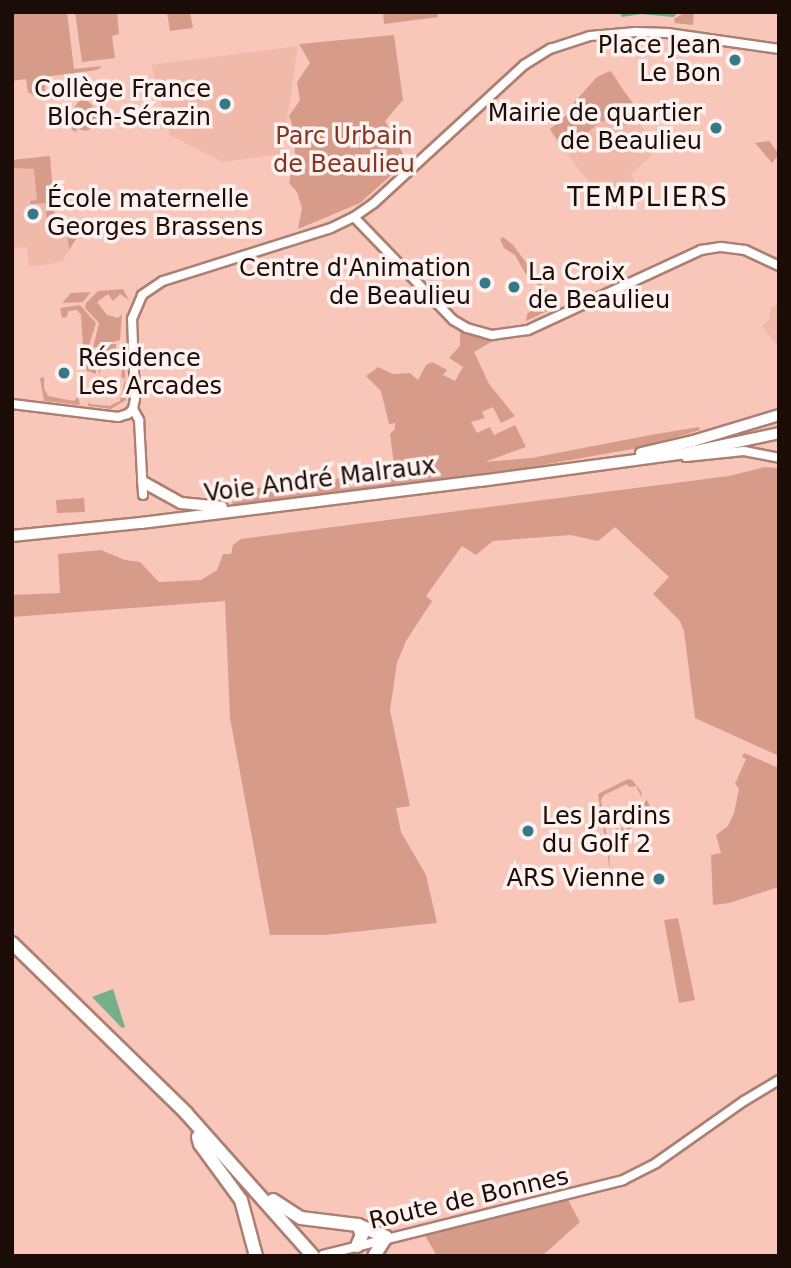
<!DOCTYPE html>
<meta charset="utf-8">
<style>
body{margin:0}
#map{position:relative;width:791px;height:1268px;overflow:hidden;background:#f9c7b9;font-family:"DejaVu Sans",sans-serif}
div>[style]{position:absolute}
.built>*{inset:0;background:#f1b9a9}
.green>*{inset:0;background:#d79b8a}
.water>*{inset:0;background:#76af8b}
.roads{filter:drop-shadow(2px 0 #ac7f72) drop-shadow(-2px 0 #ac7f72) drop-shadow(0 2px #ac7f72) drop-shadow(0 -2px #ac7f72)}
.minor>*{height:8px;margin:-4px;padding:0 4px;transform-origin:4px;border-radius:4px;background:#fff}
.major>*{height:10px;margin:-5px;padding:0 5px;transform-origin:5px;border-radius:5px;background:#fff}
.highway>*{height:12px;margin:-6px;padding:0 6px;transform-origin:6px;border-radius:6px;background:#fff}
.dots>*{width:19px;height:19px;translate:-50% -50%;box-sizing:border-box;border:4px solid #fdf2f0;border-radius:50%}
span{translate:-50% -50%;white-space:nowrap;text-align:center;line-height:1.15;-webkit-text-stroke:7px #fdf2f0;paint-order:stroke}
.poi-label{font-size:24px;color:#1c0c08}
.right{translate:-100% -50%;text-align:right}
.left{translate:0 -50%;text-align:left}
.park-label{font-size:24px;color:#833722}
.street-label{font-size:24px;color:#1c0c08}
.neighbourhood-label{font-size:26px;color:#1c0c08;letter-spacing:2px}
.frame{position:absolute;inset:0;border:14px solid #1c0c08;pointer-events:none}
</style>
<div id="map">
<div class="built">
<i style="clip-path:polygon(298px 46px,282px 154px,222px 162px,170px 135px,151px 65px)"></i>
<i style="clip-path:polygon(612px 71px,618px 80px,615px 83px,644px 119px,640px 122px,654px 147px,650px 157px,631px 174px,639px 190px,635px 196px,628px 198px,597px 193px,550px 131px,572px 110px,570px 107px,597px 77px)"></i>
<i style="clip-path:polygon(50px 156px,55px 221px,71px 220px,80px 233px,62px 262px,29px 267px,27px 247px,12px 248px,12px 160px)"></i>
<i style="clip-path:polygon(779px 304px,779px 348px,762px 326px,769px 320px,771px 307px)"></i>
</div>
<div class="green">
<i style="clip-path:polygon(12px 12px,67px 12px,74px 69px,102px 66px,97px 70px,44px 77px,46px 98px,38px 99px,28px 92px,26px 79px,12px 81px)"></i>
<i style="clip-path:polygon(75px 12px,117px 12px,119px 34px,112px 36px,115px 58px,82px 62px)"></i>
<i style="clip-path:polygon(167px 12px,190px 12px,193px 28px,170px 31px)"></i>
<i style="clip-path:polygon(383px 12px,437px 12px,438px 17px,384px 24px)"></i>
<i style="clip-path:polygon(685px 12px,694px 12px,693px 25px,675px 23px,674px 19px)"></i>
<i style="clip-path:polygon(394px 35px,403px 100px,385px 121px,407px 161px,360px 203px,298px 229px,302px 208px,297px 192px,289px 183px,295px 155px,294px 130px,289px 116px,300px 100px,297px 82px,310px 63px,299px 44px)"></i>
<i style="clip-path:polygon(610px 71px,644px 119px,626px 125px,610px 123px,609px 119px,600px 122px,565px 151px,550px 129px,572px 110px,570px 107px,597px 77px)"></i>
<i style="clip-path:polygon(79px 101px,88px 101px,98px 111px,102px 111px,103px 118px,97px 129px,94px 127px,86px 131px,78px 129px,75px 132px,70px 128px,66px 114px,69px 115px)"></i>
<i style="clip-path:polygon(769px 141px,779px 154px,772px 163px,755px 143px)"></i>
<i style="clip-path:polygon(50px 156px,55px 220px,47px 220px,45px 203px,30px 204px,30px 201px,37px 200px,34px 169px,12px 168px,12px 160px)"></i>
<i style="clip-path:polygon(71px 220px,80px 233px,69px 250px,67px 231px,52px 232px,51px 226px,55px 225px,55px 222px)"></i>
<i style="clip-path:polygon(503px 237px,513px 245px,558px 306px,526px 321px,527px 314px,538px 306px,537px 282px,525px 273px,515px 255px,504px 248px,500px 239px)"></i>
<i style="clip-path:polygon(123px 289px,129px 300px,120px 294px,113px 301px,108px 294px,97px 302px,107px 315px,118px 318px,122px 314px,120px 340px,93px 348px,99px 323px,85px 308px,86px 303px,98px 291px)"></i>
<i style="clip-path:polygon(91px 292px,83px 302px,62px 303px,71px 293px)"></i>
<i style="clip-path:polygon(80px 305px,96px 323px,89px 345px,83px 348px,81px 315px,77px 310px,68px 311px,67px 317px,62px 318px,60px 308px)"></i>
<i style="clip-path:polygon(460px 332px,493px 341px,474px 352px,489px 384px,515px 416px,501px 423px,493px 407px,482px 412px,485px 418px,471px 422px,477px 433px,490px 427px,494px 435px,515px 425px,526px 447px,485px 462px,531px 458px,656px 434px,699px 427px,700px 430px,644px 447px,479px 476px,233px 505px,231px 491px,395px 472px,390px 434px,395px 429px,395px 423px,389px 424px,381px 391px,366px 376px,378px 367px,393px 374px,410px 373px,418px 380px,426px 365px,432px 362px,447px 370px,443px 375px,455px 381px,463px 367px,449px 358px,460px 346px)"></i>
<i style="clip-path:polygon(108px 344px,116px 344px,116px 356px,106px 355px,99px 375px,97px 353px)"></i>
<i style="clip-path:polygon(95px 355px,96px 374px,77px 367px,77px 360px,86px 362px,89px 356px)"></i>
<i style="clip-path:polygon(122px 369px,125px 370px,126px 400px,111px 409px,88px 406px,88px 401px,89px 404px,109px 406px,120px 401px,125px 379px,121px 377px)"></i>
<i style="clip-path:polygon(44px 377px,44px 388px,48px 396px,74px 401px,78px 396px,80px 405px,44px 401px,40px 378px)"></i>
<i style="clip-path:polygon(765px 467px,779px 468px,779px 756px,695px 718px,684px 631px,680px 621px,653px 594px,669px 577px,615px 527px,598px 541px,571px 535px,493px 541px,476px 555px,462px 546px,426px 596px,432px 601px,406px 641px,397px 663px,390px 710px,410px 806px,396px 808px,401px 832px,426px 875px,437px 923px,325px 935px,270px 935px,230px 718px,225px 601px,12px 617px,12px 595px,60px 593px,58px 554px,101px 550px,125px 560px,140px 562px,159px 582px,201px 580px,217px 570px,223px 554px,231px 554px,233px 545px,241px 539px,729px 476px)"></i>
<i style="clip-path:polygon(84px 498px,85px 512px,57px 513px,56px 500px)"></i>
<i style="clip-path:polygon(744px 753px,779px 768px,779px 887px,729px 903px,713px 905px,711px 855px,721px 853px,716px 835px,728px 826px,734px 813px,739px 789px,735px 784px,746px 759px,742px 757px)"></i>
<i style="clip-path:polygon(628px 779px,632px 780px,641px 791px,642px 798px,640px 801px,642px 798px,636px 786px,629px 787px,627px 784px,604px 795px,601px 800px,607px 838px,618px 835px,618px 830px,614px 829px,618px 828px,620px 832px,622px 827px,625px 830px,644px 812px,643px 804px,647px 800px,653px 813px,647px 817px,644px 815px,635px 823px,630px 830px,633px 833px,631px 836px,613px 838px,613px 844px,609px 845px,610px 871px,598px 794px)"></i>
<i style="clip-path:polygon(678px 918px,695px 1000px,679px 1003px,664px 920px)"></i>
<i style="clip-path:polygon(568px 1200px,580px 1222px,542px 1256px,437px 1256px,424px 1234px)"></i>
</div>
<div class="water">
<i style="clip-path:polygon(619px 12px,678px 12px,678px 13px,673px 17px,641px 14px,622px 17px)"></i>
<i style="clip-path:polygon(113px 989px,125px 1027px,122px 1028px,92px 997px)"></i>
</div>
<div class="roads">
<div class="minor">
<i style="left:354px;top:217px;width:143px;rotate:46.1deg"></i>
<i style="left:453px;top:320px;width:16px;rotate:30deg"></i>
<i style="left:467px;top:328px;width:26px;rotate:16deg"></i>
<i style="left:492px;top:335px;width:36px;rotate:-8deg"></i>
<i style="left:528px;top:330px;width:191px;rotate:-24.8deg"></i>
<i style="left:701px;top:250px;width:20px;rotate:-9deg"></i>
<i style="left:721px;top:247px;width:24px;rotate:7deg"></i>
<i style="left:745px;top:250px;width:38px;rotate:25deg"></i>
<i style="left:12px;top:404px;width:107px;rotate:7deg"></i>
<i style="left:118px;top:417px;width:10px;rotate:-17deg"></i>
<i style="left:128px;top:414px;width:7px;rotate:-45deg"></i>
<i style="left:133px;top:409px;width:10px;rotate:-79deg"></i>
<i style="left:135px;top:399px;width:80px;rotate:-92.1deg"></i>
<i style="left:132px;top:319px;width:26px;rotate:-67deg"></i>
<i style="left:142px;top:295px;width:25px;rotate:-34deg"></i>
<i style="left:163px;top:281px;width:176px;rotate:-17.5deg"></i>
<i style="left:331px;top:228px;width:25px;rotate:-26deg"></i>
<i style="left:354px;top:217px;width:24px;rotate:-35deg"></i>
<i style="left:374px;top:203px;width:204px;rotate:-42.6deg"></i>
<i style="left:524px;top:65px;width:31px;rotate:-32deg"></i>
<i style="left:550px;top:49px;width:42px;rotate:-18deg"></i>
<i style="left:590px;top:36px;width:46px;rotate:-5deg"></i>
<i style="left:636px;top:32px;width:32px;rotate:2deg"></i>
<i style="left:668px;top:33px;width:112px;rotate:8.2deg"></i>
<i style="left:133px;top:409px;width:13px;rotate:61deg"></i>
<i style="left:139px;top:420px;width:75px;rotate:86.9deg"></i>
<i style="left:686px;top:457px;width:58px;rotate:-5.9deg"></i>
<i style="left:744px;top:451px;width:36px;rotate:11deg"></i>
<i style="left:323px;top:1255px;width:309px;rotate:-14deg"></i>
<i style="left:623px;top:1180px;width:37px;rotate:-27deg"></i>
<i style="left:656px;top:1163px;width:108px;rotate:-35.2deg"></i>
<i style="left:744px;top:1101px;width:41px;rotate:-31deg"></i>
</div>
<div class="major">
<i style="left:641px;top:453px;width:53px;rotate:-13deg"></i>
<i style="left:693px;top:441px;width:90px;rotate:-16.8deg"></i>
<i style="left:143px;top:482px;width:43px;rotate:28.9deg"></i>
<i style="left:181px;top:503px;width:41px;rotate:5.6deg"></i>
<i style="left:12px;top:536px;width:130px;rotate:-5.8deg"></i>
<i style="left:141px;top:523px;width:342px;rotate:-7.1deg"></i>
<i style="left:480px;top:481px;width:208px;rotate:-7.7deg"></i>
<i style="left:686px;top:453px;width:95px;rotate:-12.1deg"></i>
</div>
<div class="highway">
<i style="left:12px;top:943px;width:243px;rotate:44.3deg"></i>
<i style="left:186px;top:1113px;width:191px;rotate:48.4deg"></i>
<i style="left:198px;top:1137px;width:7px;rotate:74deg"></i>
<i style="left:200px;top:1144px;width:69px;rotate:53.8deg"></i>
<i style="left:241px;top:1200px;width:58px;rotate:75deg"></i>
<i style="left:273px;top:1200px;width:33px;rotate:33deg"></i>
<i style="left:301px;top:1218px;width:57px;rotate:7deg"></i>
<i style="left:358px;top:1225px;width:30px;rotate:23deg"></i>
<i style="left:386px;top:1237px;width:22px;rotate:122deg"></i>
<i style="left:357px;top:1246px;width:12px;rotate:-66deg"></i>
<i style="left:362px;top:1235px;width:11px;rotate:-112deg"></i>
</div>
</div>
<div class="dots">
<i style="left:735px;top:60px;background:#357989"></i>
<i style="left:225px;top:104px;background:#357989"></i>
<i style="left:716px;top:128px;background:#357989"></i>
<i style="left:33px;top:214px;background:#357989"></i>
<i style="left:485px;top:283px;background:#357989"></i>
<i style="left:514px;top:287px;background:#357989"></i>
<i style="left:64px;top:373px;background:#357989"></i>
<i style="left:528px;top:831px;background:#357989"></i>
<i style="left:659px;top:879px;background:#357989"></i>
</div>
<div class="poi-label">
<span class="right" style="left:721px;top:60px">Place Jean<br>Le Bon</span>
<span class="right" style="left:211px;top:104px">Collège France<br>Bloch-Sérazin</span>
<span class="right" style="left:702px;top:128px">Mairie de quartier<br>de Beaulieu</span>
<span class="left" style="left:47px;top:214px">École maternelle<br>Georges Brassens</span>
<span class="right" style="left:471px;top:283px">Centre d'Animation<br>de Beaulieu</span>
<span class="left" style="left:528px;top:287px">La Croix<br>de Beaulieu</span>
<span class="left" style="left:78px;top:373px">Résidence<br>Les Arcades</span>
<span class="left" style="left:542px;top:831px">Les Jardins<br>du Golf 2</span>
<span class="right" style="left:645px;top:879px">ARS Vienne</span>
</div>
<div class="park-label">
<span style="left:344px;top:151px">Parc Urbain<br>de Beaulieu</span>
</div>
<div class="street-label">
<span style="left:320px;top:480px;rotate:-7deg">Voie André Malraux</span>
<span style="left:469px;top:1199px;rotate:-13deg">Route de Bonnes</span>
</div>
<div class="neighbourhood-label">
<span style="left:648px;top:198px">TEMPLIERS</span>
</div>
<div class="frame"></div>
</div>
